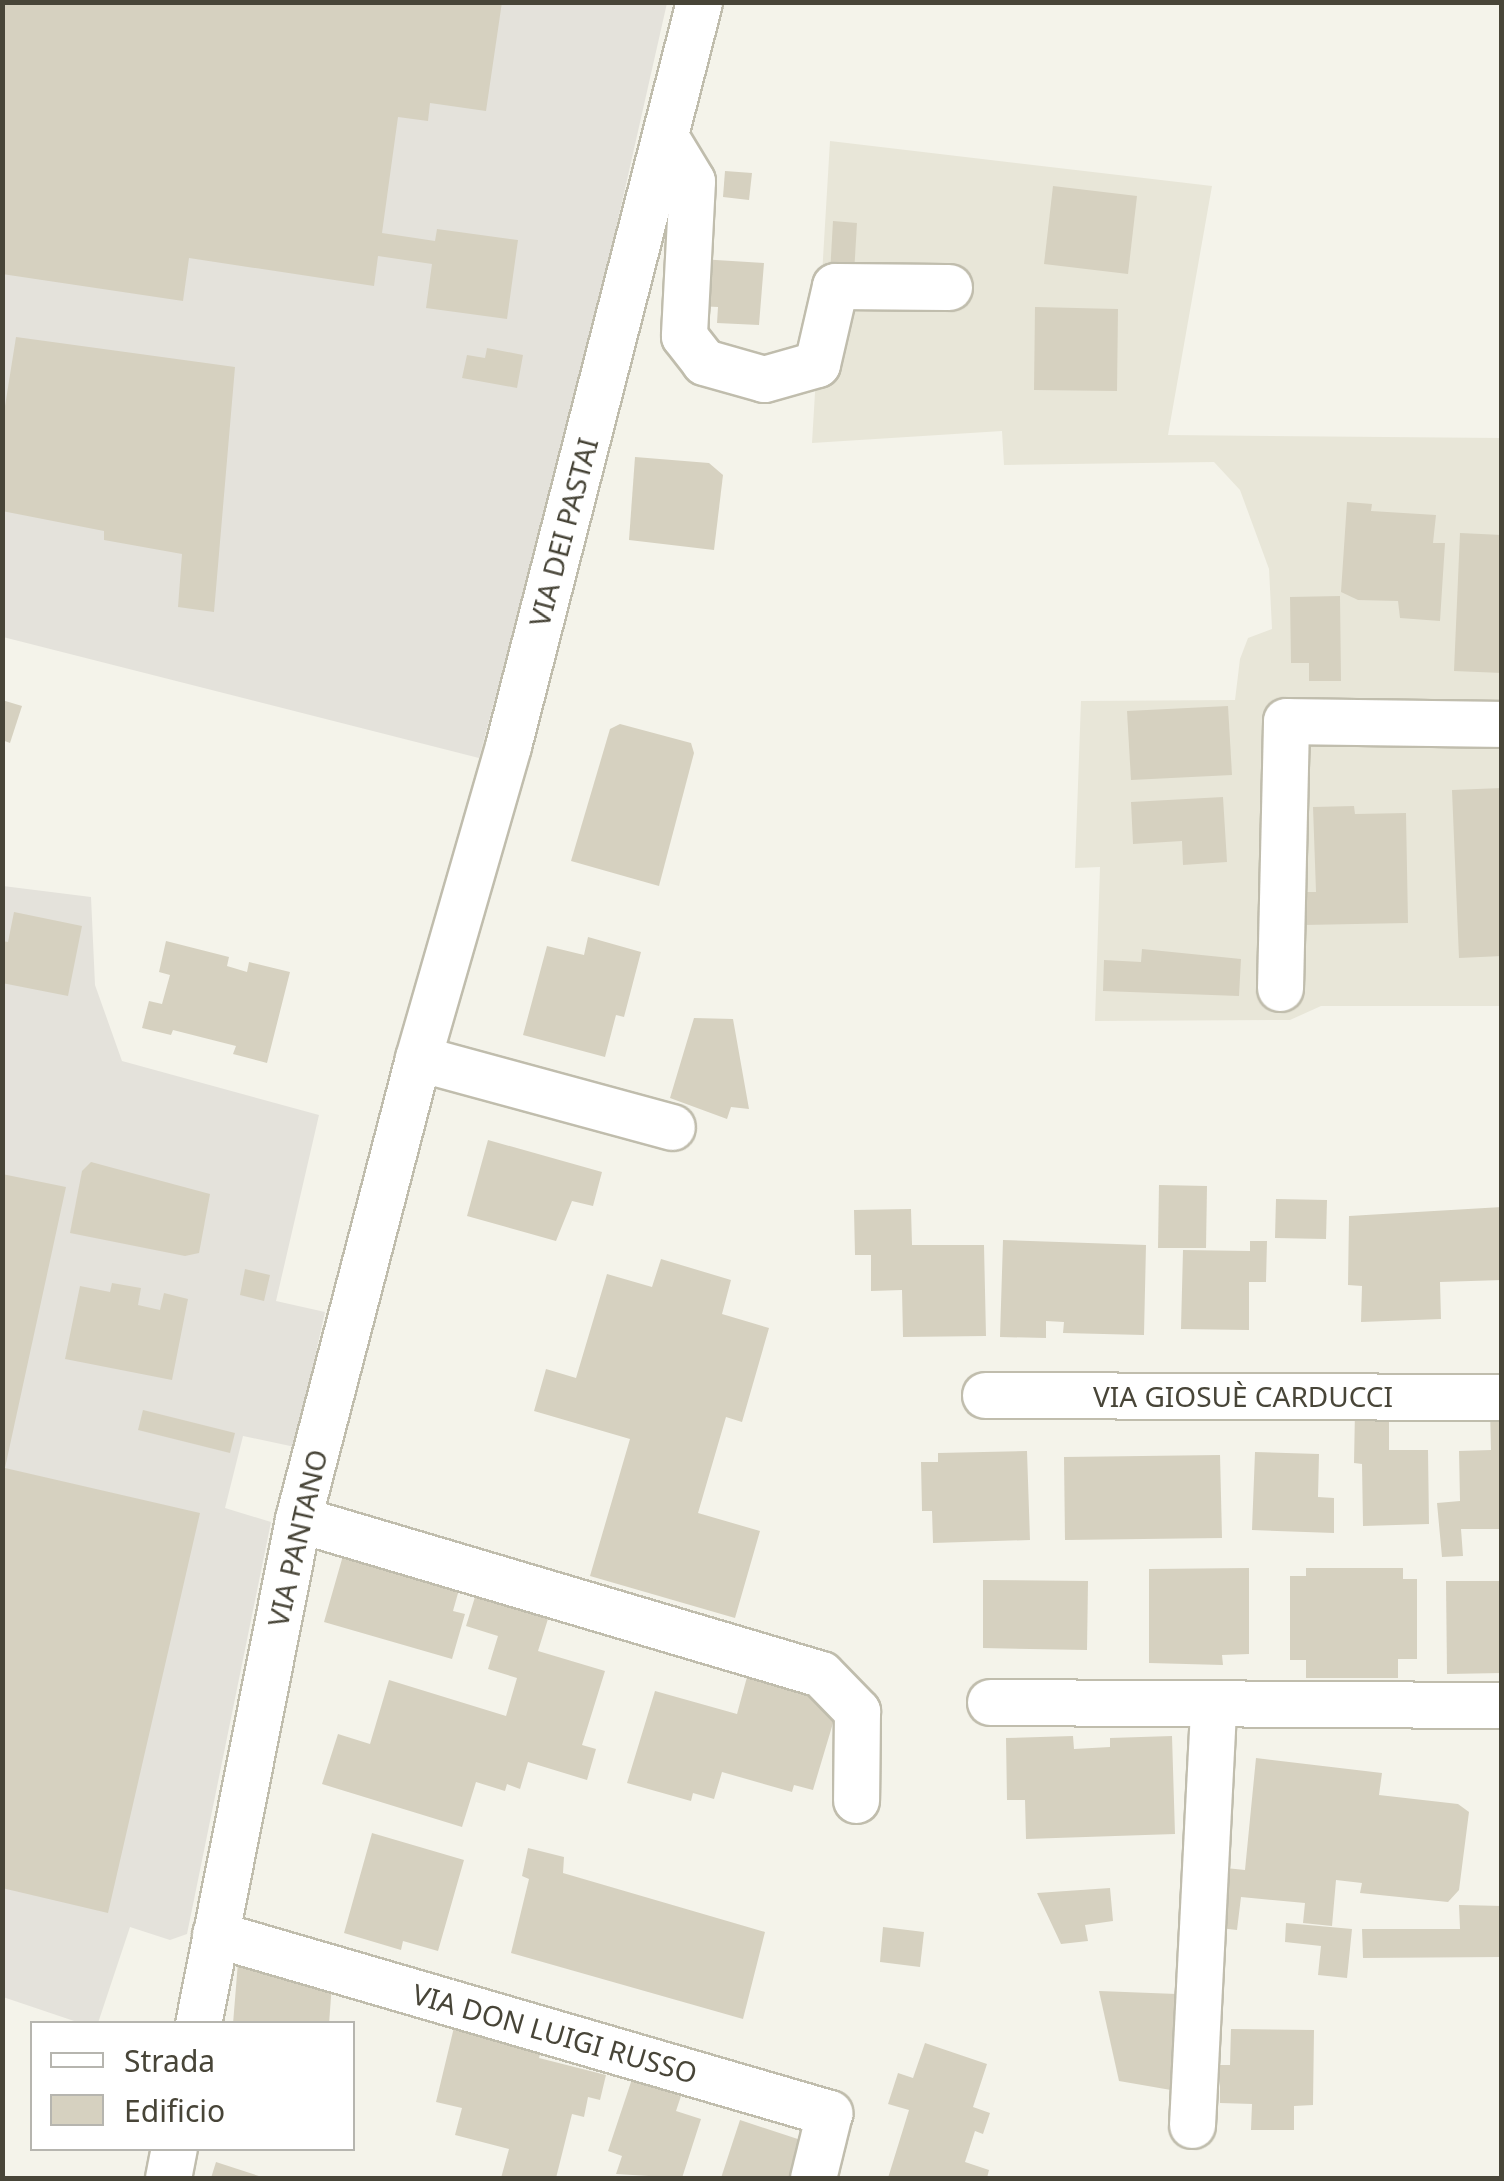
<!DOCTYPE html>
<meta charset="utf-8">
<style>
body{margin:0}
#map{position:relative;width:1504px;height:2181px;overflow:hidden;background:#f4f3ea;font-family:"Noto Sans",sans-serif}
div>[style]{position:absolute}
.residential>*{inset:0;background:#e8e6d8}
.industrial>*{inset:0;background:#e4e2db}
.building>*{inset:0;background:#d6d1c0}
.roads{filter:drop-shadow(2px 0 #c0bdad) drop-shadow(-2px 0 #c0bdad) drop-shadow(0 2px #c0bdad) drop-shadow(0 -2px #c0bdad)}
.minor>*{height:45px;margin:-22.5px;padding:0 22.5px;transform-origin:22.5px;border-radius:22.5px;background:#fff}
span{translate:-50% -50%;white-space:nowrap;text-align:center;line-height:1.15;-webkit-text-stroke:10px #fff;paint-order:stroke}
.street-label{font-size:28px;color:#484538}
.frame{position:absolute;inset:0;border:5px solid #484538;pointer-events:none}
.legend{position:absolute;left:30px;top:2021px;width:325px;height:130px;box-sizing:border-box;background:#fff;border:2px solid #b6b5af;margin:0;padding:12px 18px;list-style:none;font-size:30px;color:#484538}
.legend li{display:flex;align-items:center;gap:20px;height:50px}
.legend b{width:50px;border:2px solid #b6b5af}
</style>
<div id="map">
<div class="residential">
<i style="clip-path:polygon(830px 141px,1212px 186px,1168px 435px,1501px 438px,1501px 1006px,1321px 1006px,1290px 1020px,1095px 1021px,1100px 867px,1075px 868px,1081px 701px,1235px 700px,1240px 659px,1248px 638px,1272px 629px,1269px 569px,1240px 490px,1214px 462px,1004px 465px,1002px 431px,812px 443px)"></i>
</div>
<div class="industrial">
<i style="clip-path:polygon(2px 3px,667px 3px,584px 370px,479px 758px,3px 637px)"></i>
<i style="clip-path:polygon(3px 886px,91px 897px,95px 985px,122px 1061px,319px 1115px,276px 1301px,325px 1312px,295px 1447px,243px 1436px,225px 1508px,271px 1522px,187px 1934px,170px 1940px,130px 1927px,98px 2023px,80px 2023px,3px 1997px)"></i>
</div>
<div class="building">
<i style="clip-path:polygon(2px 2px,502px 2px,486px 111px,430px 103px,428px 121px,398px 117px,382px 233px,435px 241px,437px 229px,518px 240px,507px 319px,426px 308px,432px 264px,378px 256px,374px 286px,189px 258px,183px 301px,2px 274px)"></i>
<i style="clip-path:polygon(725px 171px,752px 173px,749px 200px,723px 197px)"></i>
<i style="clip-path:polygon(1053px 186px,1137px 196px,1128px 274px,1044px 264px)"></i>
<i style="clip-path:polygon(833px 221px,857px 223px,854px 274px,830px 274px)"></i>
<i style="clip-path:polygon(700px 259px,764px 263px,759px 325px,717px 323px,718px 307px,697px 306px)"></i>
<i style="clip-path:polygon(1035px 307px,1118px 309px,1117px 391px,1034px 390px)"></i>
<i style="clip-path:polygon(16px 337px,235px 367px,214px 612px,178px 607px,182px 554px,104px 540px,104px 531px,2px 511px,2px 425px)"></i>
<i style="clip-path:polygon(487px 348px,523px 355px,517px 388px,462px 378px,467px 355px,485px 358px)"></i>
<i style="clip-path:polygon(635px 457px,709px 463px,723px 475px,714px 550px,629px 540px)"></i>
<i style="clip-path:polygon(1347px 502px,1372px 504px,1371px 511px,1436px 515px,1433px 543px,1445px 543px,1440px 621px,1400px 618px,1398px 601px,1358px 600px,1341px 592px)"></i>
<i style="clip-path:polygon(1460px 533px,1502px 535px,1502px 673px,1454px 671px)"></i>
<i style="clip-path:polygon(1340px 596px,1341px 681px,1309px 681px,1309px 663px,1291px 663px,1290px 597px)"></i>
<i style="clip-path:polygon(2px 700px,22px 706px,10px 743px,2px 740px)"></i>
<i style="clip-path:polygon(1228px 706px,1232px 775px,1131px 780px,1127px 711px)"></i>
<i style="clip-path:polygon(620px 724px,691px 743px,694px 753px,659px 886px,571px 861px,610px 729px)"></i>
<i style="clip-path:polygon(1502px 788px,1502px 956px,1459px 958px,1452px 790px)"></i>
<i style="clip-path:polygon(1223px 797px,1227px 862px,1183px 865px,1182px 841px,1133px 844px,1131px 802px)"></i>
<i style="clip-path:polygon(1354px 806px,1355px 814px,1406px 813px,1408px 923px,1304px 925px,1303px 892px,1316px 892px,1313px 807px)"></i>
<i style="clip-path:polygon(14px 912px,82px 926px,68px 996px,2px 983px,2px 941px,8px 942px)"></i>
<i style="clip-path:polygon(588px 937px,641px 952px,624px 1017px,616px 1015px,605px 1057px,523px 1035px,547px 946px,584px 955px)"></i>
<i style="clip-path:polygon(166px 941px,229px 957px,227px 966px,247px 972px,249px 962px,290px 972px,267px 1063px,233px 1054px,236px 1046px,173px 1030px,171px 1035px,142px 1028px,149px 1001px,162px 1004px,170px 975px,159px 972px)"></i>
<i style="clip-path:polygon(1142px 949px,1241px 959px,1239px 996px,1103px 991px,1104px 960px,1141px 962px)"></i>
<i style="clip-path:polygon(694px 1018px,733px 1019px,749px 1109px,731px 1107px,727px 1119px,670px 1098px)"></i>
<i style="clip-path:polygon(488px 1140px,602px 1172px,593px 1206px,572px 1201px,556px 1241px,467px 1216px)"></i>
<i style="clip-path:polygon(91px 1162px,210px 1194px,199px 1253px,185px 1256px,70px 1233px,82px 1171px)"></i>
<i style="clip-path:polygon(2px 1174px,66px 1187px,5px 1468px,200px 1513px,108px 1913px,2px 1888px)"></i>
<i style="clip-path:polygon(1159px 1185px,1207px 1186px,1206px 1248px,1158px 1248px)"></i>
<i style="clip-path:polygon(1276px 1199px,1327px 1200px,1326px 1239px,1275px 1238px)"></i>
<i style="clip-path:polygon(1502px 1207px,1502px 1280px,1440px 1282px,1441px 1319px,1361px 1322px,1362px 1286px,1348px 1285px,1349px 1216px)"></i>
<i style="clip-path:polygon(911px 1209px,912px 1245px,984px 1245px,986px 1336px,903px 1337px,902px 1290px,871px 1291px,871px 1255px,855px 1255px,854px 1210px)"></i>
<i style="clip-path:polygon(1003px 1240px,1146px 1245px,1144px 1335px,1063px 1333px,1064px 1322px,1046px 1321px,1046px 1338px,1000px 1337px)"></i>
<i style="clip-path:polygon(1250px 1241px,1267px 1241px,1266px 1282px,1249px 1282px,1249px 1330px,1181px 1329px,1183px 1250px,1250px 1251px)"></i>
<i style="clip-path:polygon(661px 1259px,731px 1280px,722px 1314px,769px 1328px,742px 1422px,726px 1417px,698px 1513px,760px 1531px,735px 1618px,590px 1576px,630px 1439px,534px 1411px,546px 1369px,576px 1378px,607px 1274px,652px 1287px)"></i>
<i style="clip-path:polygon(245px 1269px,270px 1275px,264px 1301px,240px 1295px)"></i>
<i style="clip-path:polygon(112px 1283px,141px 1288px,138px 1305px,160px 1310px,164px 1293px,188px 1299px,172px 1380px,65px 1359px,80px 1286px,110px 1292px)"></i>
<i style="clip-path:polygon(1389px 1409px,1389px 1450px,1428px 1450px,1429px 1524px,1363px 1526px,1362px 1464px,1354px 1463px,1355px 1410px)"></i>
<i style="clip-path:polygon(1490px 1409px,1502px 1409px,1502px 1529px,1461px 1529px,1463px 1556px,1442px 1557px,1437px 1503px,1460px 1501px,1459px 1451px,1491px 1450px)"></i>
<i style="clip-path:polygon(143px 1410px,235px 1433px,230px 1453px,138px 1430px)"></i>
<i style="clip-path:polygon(1027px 1451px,1030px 1540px,933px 1543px,932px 1511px,922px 1511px,921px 1462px,938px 1462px,938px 1453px)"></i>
<i style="clip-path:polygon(1255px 1452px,1319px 1454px,1318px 1497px,1334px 1498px,1334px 1533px,1252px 1530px)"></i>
<i style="clip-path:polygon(1220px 1455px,1222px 1538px,1065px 1540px,1064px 1457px)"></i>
<i style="clip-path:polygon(344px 1552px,460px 1586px,453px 1611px,465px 1614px,452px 1659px,324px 1622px)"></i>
<i style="clip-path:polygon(1249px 1568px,1249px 1654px,1222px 1655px,1223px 1665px,1149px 1663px,1149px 1569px)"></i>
<i style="clip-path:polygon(1306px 1568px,1403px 1568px,1403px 1579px,1417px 1579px,1417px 1659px,1398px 1659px,1398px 1678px,1306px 1678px,1306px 1660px,1290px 1660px,1290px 1576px,1306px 1576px)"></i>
<i style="clip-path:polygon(983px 1580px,1088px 1581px,1087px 1650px,983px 1648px)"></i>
<i style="clip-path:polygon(1446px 1581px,1502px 1581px,1502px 1673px,1447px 1674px)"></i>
<i style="clip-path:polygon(479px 1584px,552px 1606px,538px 1651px,605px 1671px,582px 1745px,596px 1749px,587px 1780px,528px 1762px,520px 1789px,507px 1784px,505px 1791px,476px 1782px,462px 1827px,322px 1784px,338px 1734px,370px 1744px,389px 1680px,506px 1716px,517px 1678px,488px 1669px,498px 1636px,466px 1626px)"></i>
<i style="clip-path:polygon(747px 1677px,839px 1703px,813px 1790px,794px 1785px,792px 1792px,722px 1772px,714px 1799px,693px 1793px,691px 1801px,627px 1783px,655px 1691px,737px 1714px)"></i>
<i style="clip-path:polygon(1073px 1736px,1074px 1749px,1110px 1747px,1110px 1738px,1172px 1736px,1175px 1834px,1026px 1839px,1025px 1800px,1007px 1800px,1006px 1738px)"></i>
<i style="clip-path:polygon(1256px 1758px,1382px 1773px,1379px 1795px,1458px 1804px,1469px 1812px,1459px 1890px,1448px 1902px,1360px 1893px,1362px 1883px,1336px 1880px,1332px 1926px,1303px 1923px,1305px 1903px,1241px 1897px,1237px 1930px,1211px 1927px,1216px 1867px,1245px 1870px)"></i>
<i style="clip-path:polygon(372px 1833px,464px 1860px,438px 1951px,403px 1941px,401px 1950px,344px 1933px)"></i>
<i style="clip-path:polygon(528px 1848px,564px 1857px,563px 1873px,765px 1932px,743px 2019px,511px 1953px,529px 1879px,522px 1876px)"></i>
<i style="clip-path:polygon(1110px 1888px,1113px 1921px,1085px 1925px,1088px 1941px,1061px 1944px,1037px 1893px)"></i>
<i style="clip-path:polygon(1459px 1905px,1502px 1906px,1502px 1957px,1363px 1958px,1362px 1929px,1460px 1929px)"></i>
<i style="clip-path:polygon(1286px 1923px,1352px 1929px,1347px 1978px,1318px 1975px,1321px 1946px,1285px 1942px)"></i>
<i style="clip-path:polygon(883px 1927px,924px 1932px,920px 1967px,880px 1962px)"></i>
<i style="clip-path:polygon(238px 1962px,333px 1970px,329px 2024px,233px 2024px)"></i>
<i style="clip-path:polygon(1099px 1991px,1177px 1994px,1171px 2090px,1119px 2081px)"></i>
<i style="clip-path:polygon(456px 2019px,544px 2040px,539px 2058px,606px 2075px,600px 2100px,588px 2097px,584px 2117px,572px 2114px,556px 2178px,501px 2178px,509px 2149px,455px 2135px,462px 2108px,436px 2102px)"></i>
<i style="clip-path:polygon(1231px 2029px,1314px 2030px,1313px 2105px,1294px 2106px,1294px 2130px,1251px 2130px,1252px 2104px,1220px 2103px,1220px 2065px,1230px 2065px)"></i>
<i style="clip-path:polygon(925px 2043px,987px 2064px,973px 2107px,990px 2113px,983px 2134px,975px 2131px,965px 2162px,989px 2170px,987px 2178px,888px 2178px,909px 2110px,888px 2104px,898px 2073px,913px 2078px)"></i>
<i style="clip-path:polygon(638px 2074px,661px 2082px,658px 2089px,681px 2096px,676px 2111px,701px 2119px,682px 2178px,616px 2174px,622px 2156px,608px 2151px,632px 2079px,636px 2080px)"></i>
<i style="clip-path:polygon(740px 2120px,813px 2144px,802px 2178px,721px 2178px)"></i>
<i style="clip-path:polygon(216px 2162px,265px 2178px,211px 2178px)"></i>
</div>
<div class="roads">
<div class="minor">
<i style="left:666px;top:138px;width:50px;rotate:58.8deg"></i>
<i style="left:692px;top:181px;width:155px;rotate:93deg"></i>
<i style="left:684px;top:336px;width:33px;rotate:52deg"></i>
<i style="left:704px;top:362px;width:62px;rotate:15.8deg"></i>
<i style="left:764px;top:379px;width:55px;rotate:-15.8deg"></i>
<i style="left:817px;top:364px;width:80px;rotate:-77deg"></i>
<i style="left:835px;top:286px;width:114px;rotate:0.5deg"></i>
<i style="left:1280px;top:988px;width:267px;rotate:-88.7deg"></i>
<i style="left:1286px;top:721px;width:216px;rotate:0.8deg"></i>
<i style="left:418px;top:1058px;width:263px;rotate:15.2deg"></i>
<i style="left:985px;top:1395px;width:517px;rotate:0.22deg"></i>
<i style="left:298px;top:1519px;width:545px;rotate:16.51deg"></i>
<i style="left:821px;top:1674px;width:52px;rotate:45.8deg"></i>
<i style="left:857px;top:1711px;width:89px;rotate:90.6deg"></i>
<i style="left:990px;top:1702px;width:512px;rotate:0.34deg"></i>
<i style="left:215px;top:1934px;width:640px;rotate:16.25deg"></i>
<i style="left:829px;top:2113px;width:67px;rotate:103.8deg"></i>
<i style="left:198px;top:2024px;width:515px;rotate:-78.8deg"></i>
<i style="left:298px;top:1519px;width:476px;rotate:-75.4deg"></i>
<i style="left:418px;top:1058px;width:325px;rotate:-73.9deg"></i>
<i style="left:508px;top:746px;width:768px;rotate:-75.6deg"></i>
<i style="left:1192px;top:2125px;width:422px;rotate:-87.1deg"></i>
<i style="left:168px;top:2178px;width:31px;rotate:-79deg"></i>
</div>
</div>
<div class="street-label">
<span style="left:563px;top:532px;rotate:-75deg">VIA DEI PASTAI</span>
<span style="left:1243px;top:1396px">VIA GIOSUÈ CARDUCCI</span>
<span style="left:297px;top:1538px;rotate:-77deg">VIA PANTANO</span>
<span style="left:555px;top:2033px;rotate:16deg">VIA DON LUIGI RUSSO</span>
</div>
<div class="frame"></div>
<ul class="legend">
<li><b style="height:12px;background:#fff"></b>Strada</li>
<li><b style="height:28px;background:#d6d1c0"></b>Edificio</li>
</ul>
</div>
